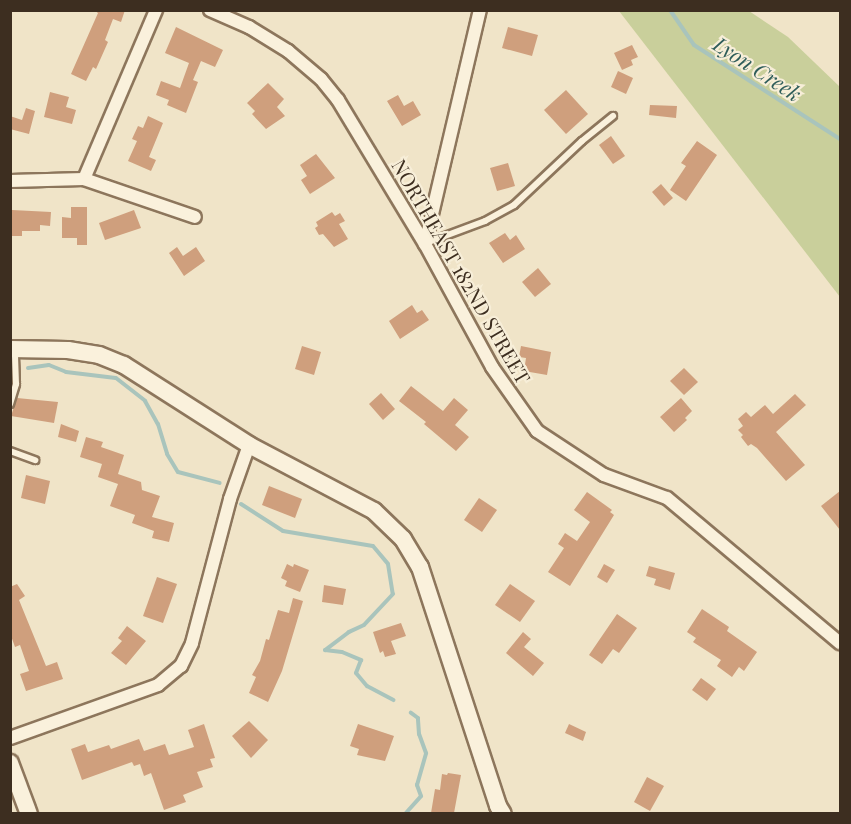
<!DOCTYPE html>
<style>
body{margin:0}
#map{position:relative;width:851px;height:824px;overflow:hidden;background:#f0e4c8;font-family:"Playfair Display",serif}
div>[style]{position:absolute}
.green>*{inset:0;background:#c9cf9b}
.stream>*{height:4px;margin:-2px;padding:0 2px;transform-origin:2px;border-radius:2px;background:#a9c4bc}
.building>*{inset:0;background:#cf9f7d}
.roads{filter:drop-shadow(2px 0 #8d765c) drop-shadow(-2px 0 #8d765c) drop-shadow(0 2px #8d765c) drop-shadow(0 -2px #8d765c)}
.lane>*{height:6px;margin:-3px;padding:0 3px;transform-origin:3px;border-radius:3px;background:#faf1dc}
.street>*{height:12px;margin:-6px;padding:0 6px;transform-origin:6px;border-radius:6px;background:#faf1dc}
.secondary>*{height:16px;margin:-8px;padding:0 8px;transform-origin:8px;border-radius:8px;background:#faf1dc}
span{translate:-50% -50%;white-space:nowrap;text-align:center;line-height:1.15;-webkit-text-stroke:4.5px #f7eed8;paint-order:stroke}
.street-label{font-size:20px;color:#3d2e20}
.water-label{font-size:21px;color:#2f5d5a;font-style:italic}
.frame{position:absolute;inset:0;border:12px solid #3d2e20;pointer-events:none}
</style>
<div id="map">
<div class="green">
<i style="clip-path:polygon(619px 11px,749px 11px,788px 37px,840px 87px,840px 297px)"></i>
</div>
<div class="stream">
<i style="left:670px;top:10px;width:42px;rotate:55.6deg"></i>
<i style="left:694px;top:45px;width:174px;rotate:32.8deg"></i>
<i style="left:28px;top:368px;width:21px;rotate:-8deg"></i>
<i style="left:49px;top:365px;width:18px;rotate:22deg"></i>
<i style="left:66px;top:372px;width:50px;rotate:6.8deg"></i>
<i style="left:116px;top:378px;width:37px;rotate:38deg"></i>
<i style="left:145px;top:401px;width:26px;rotate:61deg"></i>
<i style="left:158px;top:424px;width:31px;rotate:73deg"></i>
<i style="left:167px;top:454px;width:21px;rotate:59deg"></i>
<i style="left:178px;top:472px;width:43px;rotate:14.7deg"></i>
<i style="left:241px;top:504px;width:50px;rotate:32.7deg"></i>
<i style="left:283px;top:531px;width:91px;rotate:9.5deg"></i>
<i style="left:373px;top:546px;width:23px;rotate:50deg"></i>
<i style="left:388px;top:564px;width:30px;rotate:81deg"></i>
<i style="left:393px;top:594px;width:42px;rotate:133.1deg"></i>
<i style="left:364px;top:625px;width:17px;rotate:155deg"></i>
<i style="left:349px;top:632px;width:30px;rotate:143deg"></i>
<i style="left:325px;top:650px;width:17px;rotate:7deg"></i>
<i style="left:342px;top:652px;width:21px;rotate:23deg"></i>
<i style="left:361px;top:660px;width:14px;rotate:111deg"></i>
<i style="left:356px;top:673px;width:17px;rotate:50deg"></i>
<i style="left:367px;top:686px;width:30px;rotate:28deg"></i>
<i style="left:405px;top:814px;width:24px;rotate:-48deg"></i>
<i style="left:421px;top:796px;width:12px;rotate:-110deg"></i>
<i style="left:417px;top:785px;width:33px;rotate:-74deg"></i>
<i style="left:426px;top:753px;width:20px;rotate:-110deg"></i>
<i style="left:419px;top:734px;width:16px;rotate:-94deg"></i>
<i style="left:418px;top:718px;width:9px;rotate:-144deg"></i>
</div>
<div class="building">
<i style="clip-path:polygon(94px 10px,125px 10px,121px 22px,113px 19px,105px 40px,108px 42px,96px 69px,93px 67px,86px 81px,71px 74px,98px 13px)"></i>
<i style="clip-path:polygon(176px 27px,223px 50px,215px 67px,201px 61px,193px 80px,198px 82px,186px 113px,167px 105px,169px 100px,156px 95px,161px 81px,180px 88px,189px 63px,165px 53px)"></i>
<i style="clip-path:polygon(508px 27px,538px 35px,532px 56px,502px 48px)"></i>
<i style="clip-path:polygon(632px 45px,638px 57px,631px 60px,633px 65px,622px 70px,614px 53px)"></i>
<i style="clip-path:polygon(618px 71px,633px 78px,626px 94px,611px 87px)"></i>
<i style="clip-path:polygon(268px 83px,284px 99px,277px 107px,285px 116px,266px 129px,252px 114px,255px 111px,247px 103px)"></i>
<i style="clip-path:polygon(566px 90px,588px 114px,566px 134px,544px 110px)"></i>
<i style="clip-path:polygon(50px 92px,69px 97px,66px 107px,76px 110px,72px 124px,44px 117px)"></i>
<i style="clip-path:polygon(398px 95px,404px 106px,413px 101px,421px 115px,402px 126px,387px 101px)"></i>
<i style="clip-path:polygon(650px 105px,677px 106px,676px 118px,649px 115px)"></i>
<i style="clip-path:polygon(26px 108px,35px 111px,29px 134px,10px 129px,10px 116px,22px 120px)"></i>
<i style="clip-path:polygon(148px 116px,163px 123px,149px 157px,156px 160px,151px 171px,128px 161px,137px 141px,132px 139px,138px 126px,143px 128px)"></i>
<i style="clip-path:polygon(611px 136px,625px 156px,613px 164px,599px 145px)"></i>
<i style="clip-path:polygon(697px 141px,717px 155px,686px 201px,670px 190px,686px 166px,681px 163px)"></i>
<i style="clip-path:polygon(316px 154px,335px 178px,310px 194px,301px 180px,307px 176px,300px 165px)"></i>
<i style="clip-path:polygon(508px 163px,515px 186px,497px 191px,490px 168px)"></i>
<i style="clip-path:polygon(661px 184px,673px 198px,664px 206px,652px 192px)"></i>
<i style="clip-path:polygon(71px 207px,87px 207px,87px 245px,77px 245px,77px 238px,62px 238px,62px 217px,71px 218px)"></i>
<i style="clip-path:polygon(12px 210px,51px 212px,50px 226px,40px 225px,40px 231px,22px 231px,22px 236px,11px 236px)"></i>
<i style="clip-path:polygon(134px 210px,141px 228px,105px 240px,99px 223px)"></i>
<i style="clip-path:polygon(332px 212px,335px 216px,340px 213px,345px 221px,339px 224px,348px 239px,334px 247px,323px 234px,319px 235px,315px 228px,318px 226px,316px 222px)"></i>
<i style="clip-path:polygon(505px 233px,510px 240px,516px 235px,525px 249px,503px 263px,489px 243px)"></i>
<i style="clip-path:polygon(177px 247px,183px 256px,196px 247px,205px 261px,184px 276px,169px 253px)"></i>
<i style="clip-path:polygon(538px 268px,551px 284px,535px 297px,522px 282px)"></i>
<i style="clip-path:polygon(412px 305px,417px 313px,422px 310px,429px 320px,400px 339px,389px 321px)"></i>
<i style="clip-path:polygon(302px 346px,321px 352px,314px 375px,295px 369px)"></i>
<i style="clip-path:polygon(521px 346px,551px 352px,547px 375px,524px 371px,526px 358px,519px 357px)"></i>
<i style="clip-path:polygon(684px 368px,698px 382px,684px 395px,670px 381px)"></i>
<i style="clip-path:polygon(411px 386px,443px 411px,454px 398px,468px 410px,455px 425px,469px 437px,456px 451px,424px 424px,426px 422px,399px 401px)"></i>
<i style="clip-path:polygon(381px 393px,395px 409px,383px 420px,369px 404px)"></i>
<i style="clip-path:polygon(795px 394px,806px 405px,776px 432px,805px 465px,786px 481px,757px 448px,751px 444px,748px 446px,741px 437px,743px 435px,738px 430px,743px 426px,738px 419px,746px 412px,751px 417px,765px 405px,773px 414px)"></i>
<i style="clip-path:polygon(17px 398px,58px 402px,54px 423px,11px 416px)"></i>
<i style="clip-path:polygon(681px 398px,692px 411px,685px 418px,687px 420px,674px 432px,660px 417px)"></i>
<i style="clip-path:polygon(61px 424px,79px 431px,76px 442px,58px 437px)"></i>
<i style="clip-path:polygon(86px 437px,103px 442px,101px 447px,124px 455px,118px 474px,141px 482px,142px 490px,160px 496px,152px 517px,174px 523px,169px 542px,152px 538px,154px 531px,132px 523px,135px 515px,110px 506px,118px 484px,98px 477px,102px 464px,80px 457px)"></i>
<i style="clip-path:polygon(26px 475px,50px 481px,45px 504px,21px 498px)"></i>
<i style="clip-path:polygon(269px 486px,302px 499px,295px 518px,262px 505px)"></i>
<i style="clip-path:polygon(840px 491px,840px 530px,821px 506px)"></i>
<i style="clip-path:polygon(587px 492px,612px 510px,610px 512px,614px 515px,570px 586px,548px 572px,564px 548px,558px 544px,565px 533px,577px 541px,590px 522px,574px 510px)"></i>
<i style="clip-path:polygon(479px 498px,497px 510px,482px 532px,464px 520px)"></i>
<i style="clip-path:polygon(287px 564px,293px 567px,294px 564px,309px 570px,300px 592px,285px 586px,287px 581px,281px 578px)"></i>
<i style="clip-path:polygon(604px 564px,615px 570px,607px 583px,597px 577px)"></i>
<i style="clip-path:polygon(649px 566px,675px 573px,670px 590px,654px 585px,656px 579px,646px 576px)"></i>
<i style="clip-path:polygon(157px 577px,177px 584px,163px 623px,143px 616px)"></i>
<i style="clip-path:polygon(17px 584px,25px 596px,19px 600px,46px 666px,57px 662px,63px 679px,26px 691px,20px 674px,29px 671px,20px 645px,15px 647px,10px 633px,10px 587px)"></i>
<i style="clip-path:polygon(510px 584px,535px 601px,520px 622px,495px 605px)"></i>
<i style="clip-path:polygon(324px 585px,346px 589px,343px 605px,322px 602px)"></i>
<i style="clip-path:polygon(293px 598px,303px 601px,282px 671px,268px 702px,249px 693px,256px 677px,252px 675px,260px 661px,266px 639px,269px 640px,278px 610px,289px 613px)"></i>
<i style="clip-path:polygon(702px 609px,729px 627px,727px 631px,757px 652px,744px 671px,739px 667px,732px 677px,717px 666px,721px 660px,693px 642px,696px 638px,687px 632px)"></i>
<i style="clip-path:polygon(617px 614px,637px 628px,619px 653px,613px 649px,602px 664px,589px 655px)"></i>
<i style="clip-path:polygon(401px 623px,406px 636px,391px 641px,396px 654px,385px 657px,383px 651px,380px 653px,373px 632px)"></i>
<i style="clip-path:polygon(127px 626px,146px 641px,126px 665px,111px 653px,122px 641px,118px 638px)"></i>
<i style="clip-path:polygon(523px 632px,531px 639px,524px 647px,544px 663px,533px 676px,506px 653px)"></i>
<i style="clip-path:polygon(701px 678px,716px 689px,707px 701px,692px 690px)"></i>
<i style="clip-path:polygon(249px 721px,268px 740px,251px 758px,232px 736px)"></i>
<i style="clip-path:polygon(204px 724px,215px 758px,210px 759px,213px 767px,197px 772px,203px 787px,183px 795px,186px 802px,164px 810px,151px 773px,144px 776px,140px 764px,134px 766px,132px 762px,82px 780px,71px 749px,85px 744px,88px 752px,109px 745px,111px 749px,139px 739px,144px 751px,165px 744px,169px 755px,194px 747px,188px 730px)"></i>
<i style="clip-path:polygon(358px 724px,394px 736px,385px 761px,357px 755px,359px 749px,350px 746px)"></i>
<i style="clip-path:polygon(569px 724px,586px 732px,583px 741px,565px 733px)"></i>
<i style="clip-path:polygon(448px 773px,461px 775px,454px 813px,431px 813px,435px 789px,440px 790px,442px 774px,447px 775px)"></i>
<i style="clip-path:polygon(647px 777px,664px 786px,650px 811px,634px 802px)"></i>
</div>
<div class="roads">
<div class="lane">
<i style="left:426px;top:243px;width:63px;rotate:-20.4deg"></i>
<i style="left:485px;top:221px;width:33px;rotate:-29deg"></i>
<i style="left:514px;top:205px;width:93px;rotate:-43.3deg"></i>
<i style="left:582px;top:141px;width:40px;rotate:-39deg"></i>
<i style="left:10px;top:404px;width:21px;rotate:-73deg"></i>
<i style="left:16px;top:384px;width:35px;rotate:-92deg"></i>
<i style="left:10px;top:451px;width:27px;rotate:20deg"></i>
</div>
<div class="street">
<i style="left:210px;top:10px;width:43px;rotate:23.6deg"></i>
<i style="left:249px;top:27px;width:46px;rotate:31.6deg"></i>
<i style="left:288px;top:51px;width:43px;rotate:40.3deg"></i>
<i style="left:321px;top:79px;width:27px;rotate:51deg"></i>
<i style="left:338px;top:100px;width:168px;rotate:58.9deg"></i>
<i style="left:425px;top:244px;width:140px;rotate:61.4deg"></i>
<i style="left:492px;top:367px;width:78px;rotate:54.9deg"></i>
<i style="left:537px;top:431px;width:80px;rotate:33.3deg"></i>
<i style="left:604px;top:475px;width:67px;rotate:20.1deg"></i>
<i style="left:667px;top:498px;width:226px;rotate:40deg"></i>
<i style="left:84px;top:179px;width:184px;rotate:-66.9deg"></i>
<i style="left:10px;top:181px;width:74px;rotate:-1.5deg"></i>
<i style="left:84px;top:179px;width:117px;rotate:18.9deg"></i>
<i style="left:425px;top:244px;width:240px;rotate:-76.8deg"></i>
<i style="left:10px;top:738px;width:157px;rotate:-19.7deg"></i>
<i style="left:158px;top:685px;width:30px;rotate:-40deg"></i>
<i style="left:181px;top:666px;width:25px;rotate:-64deg"></i>
<i style="left:192px;top:643px;width:149px;rotate:-75.2deg"></i>
<i style="left:230px;top:499px;width:57px;rotate:-70.6deg"></i>
</div>
<div class="secondary">
<i style="left:10px;top:349px;width:58px;rotate:1deg"></i>
<i style="left:68px;top:350px;width:31px;rotate:9deg"></i>
<i style="left:99px;top:355px;width:27px;rotate:22deg"></i>
<i style="left:124px;top:365px;width:148px;rotate:32.6deg"></i>
<i style="left:249px;top:445px;width:141px;rotate:27.8deg"></i>
<i style="left:374px;top:511px;width:40px;rotate:44deg"></i>
<i style="left:403px;top:539px;width:33px;rotate:59deg"></i>
<i style="left:420px;top:567px;width:251px;rotate:71.9deg"></i>
<i style="left:498px;top:806px;width:9px;rotate:58deg"></i>
<i style="left:10px;top:763px;width:54px;rotate:69.6deg"></i>
</div>
</div>
<div class="street-label">
<span style="left:462px;top:271px;rotate:60deg">NORTHEAST 182ND STREET</span>
</div>
<div class="water-label">
<span style="left:758px;top:68px;rotate:33deg">Lyon Creek</span>
</div>
<div class="frame"></div>
</div>
